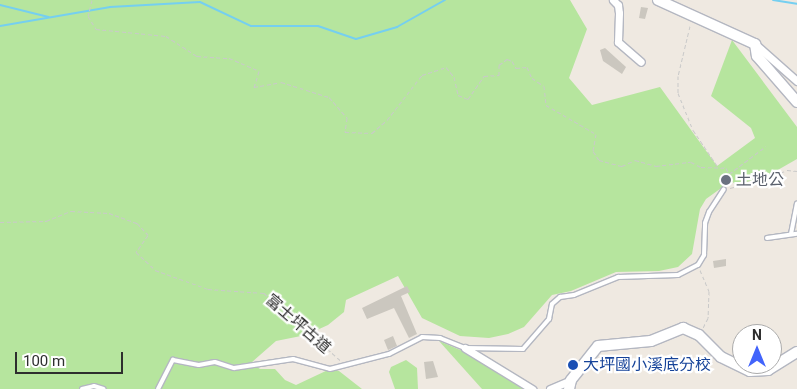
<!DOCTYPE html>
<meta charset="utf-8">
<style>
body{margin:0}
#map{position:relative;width:797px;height:389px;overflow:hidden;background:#efe9e1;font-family:Roboto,"Noto Sans TC",sans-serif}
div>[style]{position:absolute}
.green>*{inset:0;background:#b6e59e}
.stream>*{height:2px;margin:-1px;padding:0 1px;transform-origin:1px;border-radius:1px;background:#75cff0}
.building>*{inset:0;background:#cbc7bf}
.path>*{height:1px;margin-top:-0.5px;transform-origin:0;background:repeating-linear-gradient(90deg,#c9c9c9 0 4px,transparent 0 6.5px)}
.roads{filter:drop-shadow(1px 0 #b4b7c1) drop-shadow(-1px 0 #b4b7c1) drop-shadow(0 1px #b4b7c1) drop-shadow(0 -1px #b4b7c1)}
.lane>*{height:4px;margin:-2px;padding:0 2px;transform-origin:2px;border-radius:2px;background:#fff}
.street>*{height:7px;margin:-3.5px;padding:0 3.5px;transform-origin:3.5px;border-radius:3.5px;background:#fff}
.secondary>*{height:10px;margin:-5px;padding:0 5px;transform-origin:5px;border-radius:5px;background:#fff}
.dots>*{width:14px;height:14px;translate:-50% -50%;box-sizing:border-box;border:2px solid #fff;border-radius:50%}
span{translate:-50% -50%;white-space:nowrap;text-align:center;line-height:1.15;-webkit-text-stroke:4.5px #fff;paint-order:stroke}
.worship-label{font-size:16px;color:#5b616d}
.left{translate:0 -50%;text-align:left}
.street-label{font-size:16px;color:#2e2e2e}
.transit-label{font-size:16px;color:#164399}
.north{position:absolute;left:732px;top:324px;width:50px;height:50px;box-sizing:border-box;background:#fff;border:1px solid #ababab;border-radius:50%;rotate:0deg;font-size:14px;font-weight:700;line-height:20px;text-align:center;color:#2e2e2e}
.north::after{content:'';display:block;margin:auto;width:18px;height:22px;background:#4264fb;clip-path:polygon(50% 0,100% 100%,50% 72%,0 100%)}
.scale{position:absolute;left:15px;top:352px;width:108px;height:22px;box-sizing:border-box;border:2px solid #2e2e2e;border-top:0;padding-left:6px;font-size:15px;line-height:18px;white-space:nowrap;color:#2e2e2e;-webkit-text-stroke:4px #fff;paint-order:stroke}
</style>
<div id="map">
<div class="green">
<i style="clip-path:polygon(0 0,570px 0,587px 29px,569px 78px,592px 105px,660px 87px,717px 166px,755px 138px,751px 128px,711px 96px,732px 40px,797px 127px,797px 159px,769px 175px,737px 185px,731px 181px,706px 199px,700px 209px,692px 254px,678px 267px,659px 271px,616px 272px,571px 291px,552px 295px,524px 327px,508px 334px,489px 338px,460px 336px,422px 318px,398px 276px,346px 300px,344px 312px,328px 325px,306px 335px,276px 341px,251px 363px,260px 369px,275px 369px,285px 380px,296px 385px,330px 369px,339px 371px,362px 389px,0 389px)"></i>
<i style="clip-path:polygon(439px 341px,465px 352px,523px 389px,482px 389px)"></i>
<i style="clip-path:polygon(406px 360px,417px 368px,418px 389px,395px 389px,389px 372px,391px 367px)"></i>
</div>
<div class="stream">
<i style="left:773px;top:0;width:24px;rotate:9deg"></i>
<i style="left:0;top:5px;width:50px;rotate:13.8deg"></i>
<i style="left:0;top:26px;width:112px;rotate:-9.8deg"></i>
<i style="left:110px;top:7px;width:90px;rotate:-3.2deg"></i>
<i style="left:200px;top:2px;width:56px;rotate:25.2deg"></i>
<i style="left:251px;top:26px;width:67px"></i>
<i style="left:318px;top:26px;width:40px;rotate:18.9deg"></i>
<i style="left:356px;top:39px;width:43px;rotate:-16.3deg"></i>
<i style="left:397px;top:27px;width:55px;rotate:-29.4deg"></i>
</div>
<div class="building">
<i style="clip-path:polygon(641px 7px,648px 8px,645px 19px,639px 18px)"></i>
<i style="clip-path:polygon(605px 48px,626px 67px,622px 74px,603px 61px,600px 50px)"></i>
<i style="clip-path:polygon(726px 259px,726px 266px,714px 268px,713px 261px)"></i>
<i style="clip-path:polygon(407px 286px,410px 292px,401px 296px,417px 334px,409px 338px,394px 308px,367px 319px,362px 308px)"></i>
<i style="clip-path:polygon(393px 336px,397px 346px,388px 350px,384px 340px)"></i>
<i style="clip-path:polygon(433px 361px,438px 377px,426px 379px,424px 362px)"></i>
</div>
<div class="path">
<i style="left:92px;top:0;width:16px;rotate:104deg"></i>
<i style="left:88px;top:16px;width:15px;rotate:58deg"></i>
<i style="left:96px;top:29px;width:70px;rotate:5.7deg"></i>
<i style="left:166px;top:36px;width:37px;rotate:33deg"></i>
<i style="left:197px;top:56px;width:32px;rotate:4deg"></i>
<i style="left:229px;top:58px;width:33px;rotate:23deg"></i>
<i style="left:259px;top:71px;width:17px;rotate:107deg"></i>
<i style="left:254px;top:87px;width:27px;rotate:-10deg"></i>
<i style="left:281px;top:82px;width:50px;rotate:17.4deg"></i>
<i style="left:329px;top:97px;width:28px;rotate:49deg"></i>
<i style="left:347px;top:118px;width:14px;rotate:98deg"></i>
<i style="left:345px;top:132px;width:27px;rotate:2deg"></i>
<i style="left:372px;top:133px;width:20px;rotate:-41deg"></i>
<i style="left:387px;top:120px;width:57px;rotate:-52.1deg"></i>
<i style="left:422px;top:75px;width:25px;rotate:-18deg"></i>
<i style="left:446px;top:67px;width:13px;rotate:51deg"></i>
<i style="left:454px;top:77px;width:18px;rotate:77deg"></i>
<i style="left:458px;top:95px;width:11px;rotate:22deg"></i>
<i style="left:468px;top:99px;width:28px;rotate:-55deg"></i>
<i style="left:484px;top:76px;width:15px;rotate:-4deg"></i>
<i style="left:499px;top:75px;width:10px;rotate:-90deg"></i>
<i style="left:499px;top:65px;width:10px;rotate:-37deg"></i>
<i style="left:507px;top:59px;width:5px;rotate:22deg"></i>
<i style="left:512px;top:61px;width:8px;rotate:60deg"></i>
<i style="left:516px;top:68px;width:11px;rotate:-5deg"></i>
<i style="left:527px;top:67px;width:12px;rotate:66deg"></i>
<i style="left:532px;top:78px;width:14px;rotate:34deg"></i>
<i style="left:544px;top:86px;width:19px;rotate:84deg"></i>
<i style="left:546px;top:105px;width:58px;rotate:30.1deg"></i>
<i style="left:596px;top:134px;width:17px;rotate:100deg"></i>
<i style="left:593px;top:151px;width:11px;rotate:56deg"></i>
<i style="left:599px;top:160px;width:24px;rotate:15deg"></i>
<i style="left:622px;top:166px;width:14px;rotate:-25deg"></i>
<i style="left:635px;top:160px;width:22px;rotate:16deg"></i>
<i style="left:656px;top:166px;width:35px;rotate:-7deg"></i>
<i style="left:691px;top:162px;width:11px;rotate:27deg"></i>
<i style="left:701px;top:167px;width:25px;rotate:2deg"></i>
<i style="left:726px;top:168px;width:14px;rotate:65deg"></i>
<i style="left:732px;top:181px;width:6px;rotate:135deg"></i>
<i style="left:690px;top:26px;width:51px;rotate:103.5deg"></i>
<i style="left:678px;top:76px;width:17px;rotate:90deg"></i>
<i style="left:678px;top:93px;width:40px;rotate:68deg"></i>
<i style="left:693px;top:130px;width:45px;rotate:56deg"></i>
<i style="left:729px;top:174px;width:46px;rotate:-37.1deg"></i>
<i style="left:730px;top:188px;width:40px;rotate:-14.4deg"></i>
<i style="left:769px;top:178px;width:20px;rotate:-24deg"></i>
<i style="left:787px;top:170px;width:10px;rotate:6deg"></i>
<i style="left:0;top:222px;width:46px;rotate:-1.2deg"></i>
<i style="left:46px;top:221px;width:27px;rotate:-22deg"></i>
<i style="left:71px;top:211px;width:38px;rotate:3deg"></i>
<i style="left:109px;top:213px;width:30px;rotate:20deg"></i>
<i style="left:137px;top:223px;width:16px;rotate:47deg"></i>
<i style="left:148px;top:235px;width:21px;rotate:125deg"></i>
<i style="left:136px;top:252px;width:26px;rotate:43deg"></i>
<i style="left:155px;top:270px;width:56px;rotate:19.7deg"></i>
<i style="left:208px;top:289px;width:56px;rotate:4.1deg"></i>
<i style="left:264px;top:293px;width:103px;rotate:41.4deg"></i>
<i style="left:700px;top:270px;width:23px;rotate:67deg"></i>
<i style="left:709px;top:291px;width:27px;rotate:92deg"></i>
<i style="left:708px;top:318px;width:11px;rotate:117deg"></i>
</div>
<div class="roads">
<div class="lane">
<i style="left:791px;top:234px;width:31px;rotate:-79deg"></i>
<i style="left:767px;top:238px;width:30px;rotate:-8deg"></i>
<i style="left:82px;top:389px;width:12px;rotate:-14deg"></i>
<i style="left:94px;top:386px;width:10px;rotate:17deg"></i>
<i style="left:158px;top:389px;width:33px;rotate:-63deg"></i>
<i style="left:173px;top:360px;width:26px;rotate:11deg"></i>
<i style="left:199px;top:365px;width:16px;rotate:-11deg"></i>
<i style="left:215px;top:362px;width:20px;rotate:18deg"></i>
<i style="left:234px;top:368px;width:60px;rotate:-8.7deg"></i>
<i style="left:293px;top:359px;width:38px;rotate:15deg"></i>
<i style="left:330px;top:369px;width:61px;rotate:-14.3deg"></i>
<i style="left:389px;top:354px;width:37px;rotate:-27deg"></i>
<i style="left:422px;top:337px;width:18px;rotate:3deg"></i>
<i style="left:440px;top:338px;width:27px;rotate:22deg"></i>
<i style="left:465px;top:348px;width:58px;rotate:1deg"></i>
<i style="left:523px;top:349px;width:40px;rotate:-49deg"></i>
<i style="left:549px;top:319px;width:15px;rotate:-79deg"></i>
<i style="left:552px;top:304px;width:11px;rotate:-41deg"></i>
<i style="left:560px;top:297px;width:14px;rotate:-8deg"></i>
<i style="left:574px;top:295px;width:48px;rotate:-22.2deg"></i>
<i style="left:618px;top:277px;width:60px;rotate:-1.9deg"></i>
<i style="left:678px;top:275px;width:22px;rotate:-27deg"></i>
<i style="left:698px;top:265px;width:12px;rotate:-59deg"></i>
<i style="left:704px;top:255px;width:32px;rotate:-88deg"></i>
<i style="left:705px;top:223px;width:12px;rotate:-70deg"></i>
<i style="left:709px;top:212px;width:27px;rotate:-57deg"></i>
</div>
<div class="street">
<i style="left:613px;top:0;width:7px;rotate:45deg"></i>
<i style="left:618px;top:5px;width:8px;rotate:83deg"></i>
<i style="left:619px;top:13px;width:29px;rotate:92deg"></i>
<i style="left:618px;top:42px;width:30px;rotate:41deg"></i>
<i style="left:755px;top:44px;width:56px;rotate:41.4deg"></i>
<i style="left:465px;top:348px;width:79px;rotate:31.5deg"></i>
<i style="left:550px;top:389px;width:23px;rotate:-23deg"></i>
</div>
<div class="secondary">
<i style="left:658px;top:0;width:107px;rotate:24.4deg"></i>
<i style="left:755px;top:44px;width:12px;rotate:81deg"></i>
<i style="left:757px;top:56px;width:61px;rotate:49deg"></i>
<i style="left:569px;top:389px;width:9px;rotate:-77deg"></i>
<i style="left:571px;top:380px;width:43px;rotate:-51.5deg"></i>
<i style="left:598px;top:346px;width:53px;rotate:-5.4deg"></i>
<i style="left:651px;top:341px;width:35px;rotate:-22deg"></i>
<i style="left:683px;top:328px;width:17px;rotate:24deg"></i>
<i style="left:699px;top:335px;width:31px;rotate:45deg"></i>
<i style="left:721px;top:357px;width:32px;rotate:26deg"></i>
<i style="left:750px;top:371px;width:18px;rotate:-3deg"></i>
<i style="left:768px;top:370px;width:34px;rotate:-32deg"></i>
</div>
</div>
<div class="dots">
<i style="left:726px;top:180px;background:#6b7280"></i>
<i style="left:573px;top:365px;background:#1a4fb4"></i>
</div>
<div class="worship-label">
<span class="left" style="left:736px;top:180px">土地公</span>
</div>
<div class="street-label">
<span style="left:298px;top:324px;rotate:41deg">富士坪古道</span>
</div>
<div class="transit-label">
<span class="left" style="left:583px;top:365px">大坪國小溪底分校</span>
</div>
<div class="north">N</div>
<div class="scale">100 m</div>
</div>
